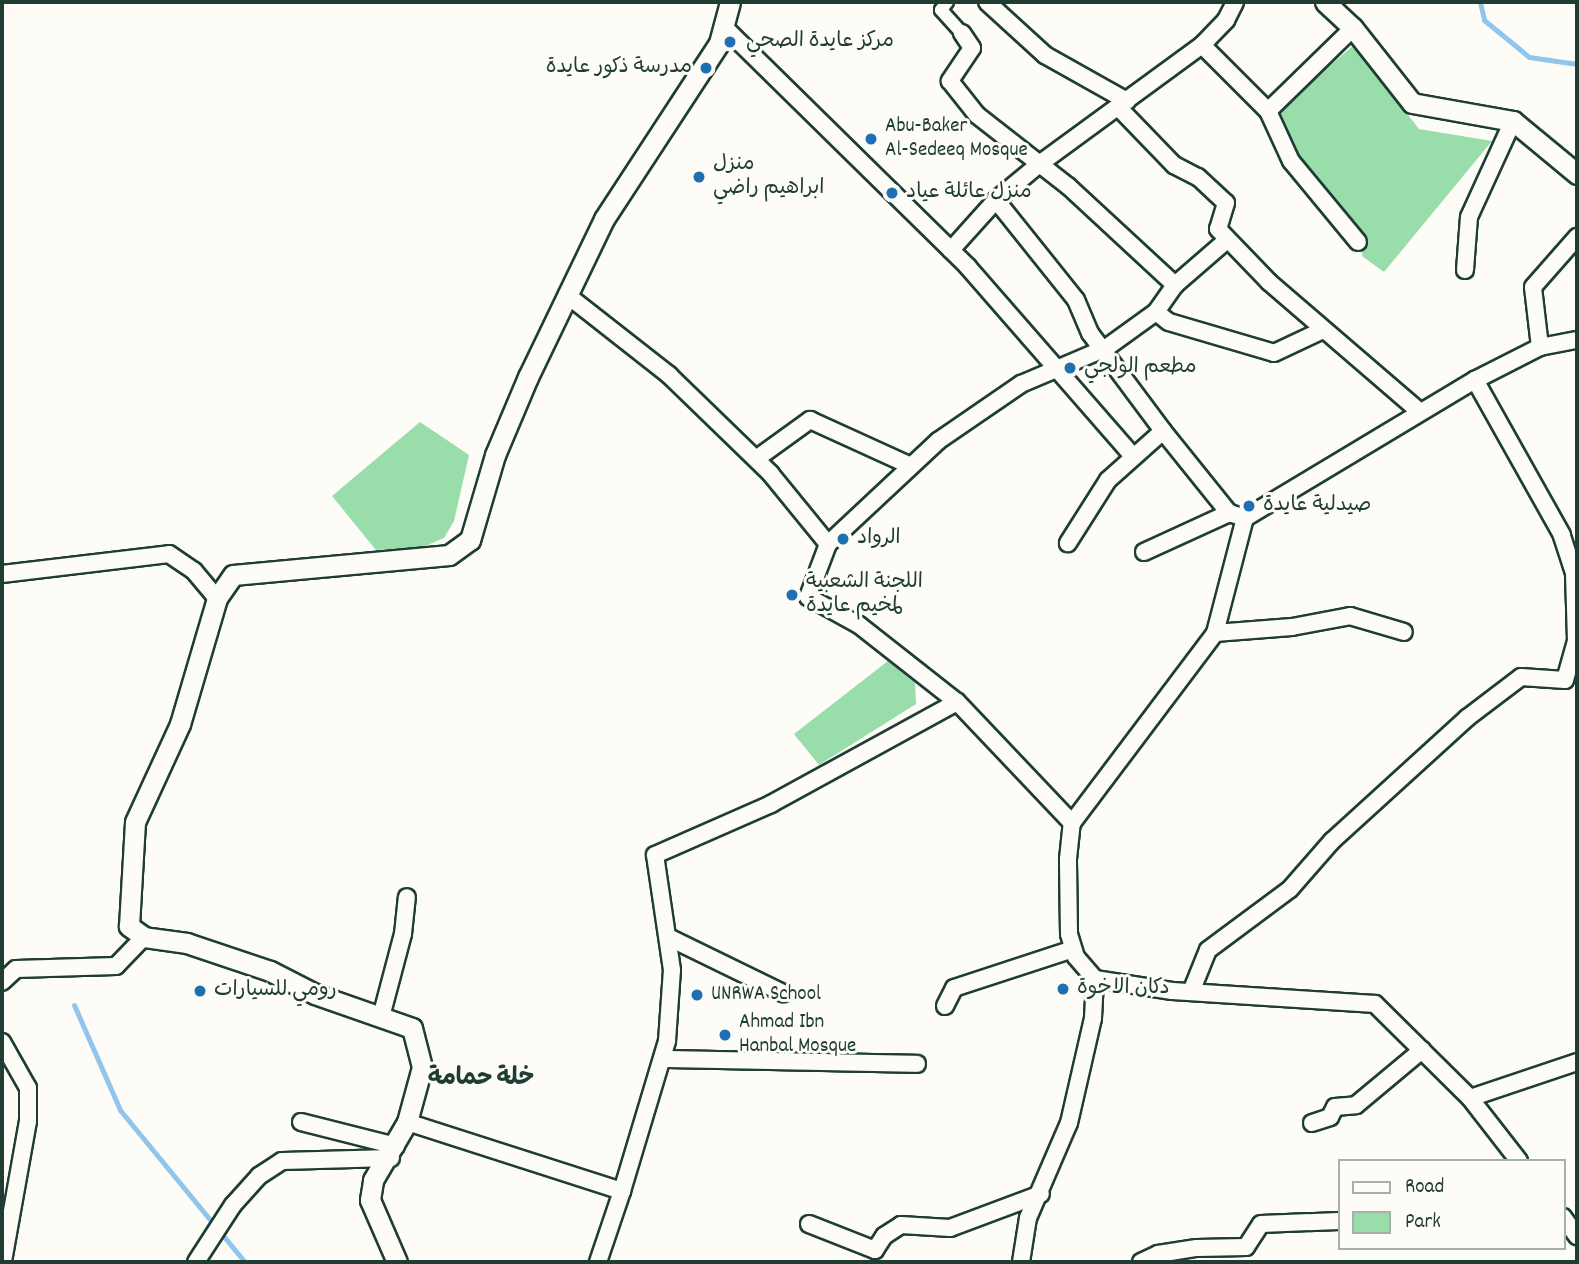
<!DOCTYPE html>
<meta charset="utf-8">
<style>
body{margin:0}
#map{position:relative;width:1579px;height:1264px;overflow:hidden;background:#fdfcf7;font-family:Dekko,"Playpen Sans Arabic",sans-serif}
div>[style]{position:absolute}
.green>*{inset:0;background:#98ddaa}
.stream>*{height:5px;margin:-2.5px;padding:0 2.5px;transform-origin:2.5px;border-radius:2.5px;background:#90c5ee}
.roads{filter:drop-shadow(2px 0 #1f3d34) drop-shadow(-2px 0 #1f3d34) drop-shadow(0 2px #1f3d34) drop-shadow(0 -2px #1f3d34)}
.pedestrian>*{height:12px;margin:-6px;padding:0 6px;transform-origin:6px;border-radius:6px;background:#fdfcf7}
.minor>*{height:16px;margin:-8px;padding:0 8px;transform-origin:8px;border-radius:8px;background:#fdfcf7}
.tertiary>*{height:19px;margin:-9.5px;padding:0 9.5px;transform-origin:9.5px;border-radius:9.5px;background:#fdfcf7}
.dots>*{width:19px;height:19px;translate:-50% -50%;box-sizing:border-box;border:4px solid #fdfcf7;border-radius:50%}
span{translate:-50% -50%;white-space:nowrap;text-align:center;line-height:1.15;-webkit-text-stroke:6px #fdfcf7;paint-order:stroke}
.poi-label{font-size:21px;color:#1f3d34}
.left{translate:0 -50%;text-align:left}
.right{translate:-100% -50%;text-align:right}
.quarter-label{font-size:24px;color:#1f3d34;font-weight:700}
.frame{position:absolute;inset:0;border:4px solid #1f3d34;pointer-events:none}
.legend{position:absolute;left:1338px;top:1159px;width:228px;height:91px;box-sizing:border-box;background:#fdfcf7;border:2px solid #a4b0a9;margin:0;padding:9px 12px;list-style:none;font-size:21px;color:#1f3d34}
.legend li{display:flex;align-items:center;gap:14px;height:35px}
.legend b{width:35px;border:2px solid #a4b0a9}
</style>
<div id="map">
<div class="green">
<i style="clip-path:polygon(1354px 45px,1419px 129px,1492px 141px,1384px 272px,1362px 256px,1363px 242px,1292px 156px,1276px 111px)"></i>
<i style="clip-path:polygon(420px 422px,469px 455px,454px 521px,444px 538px,423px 547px,376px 550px,332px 496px)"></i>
<i style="clip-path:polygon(888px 661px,915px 683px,916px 704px,819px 765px,794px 734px)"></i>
</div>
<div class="stream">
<i style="left:1480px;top:2px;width:18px;rotate:77deg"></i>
<i style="left:1484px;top:20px;width:58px;rotate:39.4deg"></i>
<i style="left:1529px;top:57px;width:49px;rotate:8.3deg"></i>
<i style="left:74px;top:1005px;width:115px;rotate:66.3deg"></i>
<i style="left:120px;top:1110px;width:197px;rotate:50.6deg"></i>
</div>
<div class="roads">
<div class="pedestrian">
<i style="left:947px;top:2px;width:10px;rotate:127deg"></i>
<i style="left:941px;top:10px;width:31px;rotate:48deg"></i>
</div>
<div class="minor">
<i style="left:987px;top:2px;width:79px;rotate:42.4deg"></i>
<i style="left:1045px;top:55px;width:94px;rotate:29.3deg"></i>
<i style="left:723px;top:26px;width:344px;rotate:44.5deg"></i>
<i style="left:968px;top:267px;width:249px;rotate:48.9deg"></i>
<i style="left:962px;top:33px;width:18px;rotate:56deg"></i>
<i style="left:972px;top:48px;width:40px;rotate:124deg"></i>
<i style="left:950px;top:81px;width:43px;rotate:51.5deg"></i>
<i style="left:977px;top:115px;width:115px;rotate:38deg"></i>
<i style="left:1068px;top:186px;width:146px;rotate:42.8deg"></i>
<i style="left:1202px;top:45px;width:93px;rotate:45deg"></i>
<i style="left:1268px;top:111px;width:55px;rotate:65.3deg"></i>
<i style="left:1291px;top:161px;width:105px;rotate:50.4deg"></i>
<i style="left:1118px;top:107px;width:81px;rotate:46deg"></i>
<i style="left:1174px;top:165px;width:27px;rotate:27deg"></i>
<i style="left:1198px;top:177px;width:38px;rotate:43deg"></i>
<i style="left:1226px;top:203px;width:27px;rotate:107deg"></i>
<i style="left:1218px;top:229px;width:74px;rotate:46.1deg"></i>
<i style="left:1269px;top:282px;width:196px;rotate:40.7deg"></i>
<i style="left:1268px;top:111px;width:119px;rotate:-44.3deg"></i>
<i style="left:996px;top:200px;width:128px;rotate:51.3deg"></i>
<i style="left:1076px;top:300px;width:36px;rotate:67deg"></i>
<i style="left:1090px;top:333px;width:122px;rotate:53.3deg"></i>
<i style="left:1163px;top:431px;width:74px;rotate:138.3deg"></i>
<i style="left:1108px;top:480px;width:75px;rotate:122.4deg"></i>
<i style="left:951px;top:250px;width:67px;rotate:-48deg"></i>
<i style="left:996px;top:200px;width:55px;rotate:-39.8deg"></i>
<i style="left:1038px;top:165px;width:203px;rotate:-36.2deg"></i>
<i style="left:1202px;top:45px;width:35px;rotate:-46deg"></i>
<i style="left:1226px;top:20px;width:20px;rotate:-63deg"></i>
<i style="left:1465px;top:270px;width:53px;rotate:-85.7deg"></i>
<i style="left:1469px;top:217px;width:106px;rotate:-65.4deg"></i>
<i style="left:567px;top:295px;width:130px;rotate:38.1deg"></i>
<i style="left:669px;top:375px;width:141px;rotate:44.1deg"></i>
<i style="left:770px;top:473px;width:92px;rotate:50.8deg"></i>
<i style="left:1156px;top:312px;width:16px;rotate:38deg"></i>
<i style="left:1169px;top:322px;width:109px;rotate:16.4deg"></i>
<i style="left:1274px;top:353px;width:54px;rotate:-25.1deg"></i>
<i style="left:1540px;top:347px;width:60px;rotate:-96.7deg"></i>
<i style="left:1533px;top:287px;width:67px;rotate:-48.7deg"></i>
<i style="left:1163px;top:431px;width:105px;rotate:51.2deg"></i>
<i style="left:1229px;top:513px;width:17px;rotate:17deg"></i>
<i style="left:756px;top:459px;width:67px;rotate:-35.8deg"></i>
<i style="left:810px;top:420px;width:111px;rotate:24.5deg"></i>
<i style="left:1144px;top:552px;width:94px;rotate:-24.6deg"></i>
<i style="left:2px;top:574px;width:168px;rotate:-6.8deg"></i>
<i style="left:169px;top:554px;width:30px;rotate:34deg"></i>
<i style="left:194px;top:571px;width:35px;rotate:50deg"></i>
<i style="left:1215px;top:633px;width:77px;rotate:-4.5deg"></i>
<i style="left:1292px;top:627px;width:59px;rotate:-10.7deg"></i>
<i style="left:1350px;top:616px;width:56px;rotate:16.5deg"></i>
<i style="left:1072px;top:823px;width:167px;rotate:-133.5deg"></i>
<i style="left:957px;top:702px;width:125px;rotate:-141.8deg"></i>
<i style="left:859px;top:625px;width:58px;rotate:-151.2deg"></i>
<i style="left:808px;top:597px;width:57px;rotate:-69.3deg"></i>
<i style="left:828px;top:544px;width:151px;rotate:-43.1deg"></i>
<i style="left:938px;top:441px;width:101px;rotate:-34.5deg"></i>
<i style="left:1021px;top:384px;width:92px;rotate:-23deg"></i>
<i style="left:1106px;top:348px;width:62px;rotate:-35.8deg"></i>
<i style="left:1156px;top:312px;width:33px;rotate:-55deg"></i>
<i style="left:1175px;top:285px;width:69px;rotate:-40.9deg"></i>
<i style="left:670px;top:938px;width:126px;rotate:26deg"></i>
<i style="left:2px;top:982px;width:19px;rotate:-43deg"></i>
<i style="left:16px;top:969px;width:100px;rotate:-1.7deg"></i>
<i style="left:116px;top:966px;width:40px;rotate:-46deg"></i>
<i style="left:1191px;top:992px;width:45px;rotate:-68deg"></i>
<i style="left:1208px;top:950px;width:102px;rotate:-36.6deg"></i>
<i style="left:1290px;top:889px;width:64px;rotate:-48.8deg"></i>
<i style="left:1332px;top:841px;width:183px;rotate:-42.3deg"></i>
<i style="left:1467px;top:718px;width:68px;rotate:-37.2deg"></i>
<i style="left:1521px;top:677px;width:44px;rotate:3.9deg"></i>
<i style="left:1565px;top:680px;width:41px;rotate:-74.2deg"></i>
<i style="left:1576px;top:641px;width:68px;rotate:-91.7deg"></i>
<i style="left:1574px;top:573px;width:40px;rotate:-108deg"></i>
<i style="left:1562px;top:535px;width:178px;rotate:-119.3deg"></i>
<i style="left:945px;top:1006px;width:20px;rotate:-63deg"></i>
<i style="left:954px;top:988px;width:125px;rotate:-18.1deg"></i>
<i style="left:381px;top:1017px;width:86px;rotate:-75.2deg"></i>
<i style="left:403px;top:934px;width:37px;rotate:-84deg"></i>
<i style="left:2px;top:1042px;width:53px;rotate:60.5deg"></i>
<i style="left:28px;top:1088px;width:33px;rotate:90deg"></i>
<i style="left:28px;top:1121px;width:143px;rotate:100.1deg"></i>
<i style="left:662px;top:1059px;width:255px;rotate:1.1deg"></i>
<i style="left:1470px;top:1098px;width:113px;rotate:-18.6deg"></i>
<i style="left:301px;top:1122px;width:98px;rotate:14.2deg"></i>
<i style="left:407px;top:1122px;width:226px;rotate:17.8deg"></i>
<i style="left:622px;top:1191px;width:157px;rotate:-73.3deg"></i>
<i style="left:667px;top:1041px;width:71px;rotate:-86deg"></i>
<i style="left:672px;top:970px;width:116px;rotate:-98.4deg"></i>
<i style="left:655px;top:855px;width:127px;rotate:-23.7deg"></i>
<i style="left:771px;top:804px;width:212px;rotate:-28.7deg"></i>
<i style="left:1312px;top:1123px;width:19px;rotate:-18deg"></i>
<i style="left:1330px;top:1117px;width:11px;rotate:-63deg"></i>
<i style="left:1335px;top:1107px;width:21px;rotate:-5deg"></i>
<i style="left:1356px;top:1105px;width:86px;rotate:-39.8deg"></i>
<i style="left:1519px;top:1161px;width:80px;rotate:-127.9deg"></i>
<i style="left:1470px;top:1098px;width:134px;rotate:-135.3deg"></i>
<i style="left:1375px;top:1004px;width:203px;rotate:-176.3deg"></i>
<i style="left:1172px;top:991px;width:78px;rotate:-171.1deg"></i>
<i style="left:1095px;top:979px;width:29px;rotate:-131deg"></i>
<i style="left:1076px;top:957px;width:24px;rotate:-107deg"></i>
<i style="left:1069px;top:934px;width:75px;rotate:-90.8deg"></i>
<i style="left:1068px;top:859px;width:36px;rotate:-84deg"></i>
<i style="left:1072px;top:823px;width:238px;rotate:-53deg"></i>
<i style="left:1215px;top:633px;width:119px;rotate:-75.4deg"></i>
<i style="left:1245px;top:518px;width:268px;rotate:-31deg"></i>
<i style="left:1475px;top:380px;width:73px;rotate:-26.9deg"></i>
<i style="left:1540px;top:347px;width:38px;rotate:-11deg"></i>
<i style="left:1563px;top:1217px;width:24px;rotate:54deg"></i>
<i style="left:809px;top:1224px;width:71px;rotate:21.5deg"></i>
<i style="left:875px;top:1250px;width:17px;rotate:-57deg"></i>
<i style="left:884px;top:1236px;width:20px;rotate:-33deg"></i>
<i style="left:901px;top:1225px;width:49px;rotate:3.5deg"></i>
<i style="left:950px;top:1228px;width:97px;rotate:-20.5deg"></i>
<i style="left:196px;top:1262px;width:68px;rotate:-57deg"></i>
<i style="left:233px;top:1205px;width:39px;rotate:-48deg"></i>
<i style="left:259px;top:1176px;width:27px;rotate:-33deg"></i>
<i style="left:282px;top:1161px;width:109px;rotate:-1.6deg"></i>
<i style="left:598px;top:1262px;width:75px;rotate:-71.3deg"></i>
<i style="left:1021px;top:1262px;width:45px;rotate:-81deg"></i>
<i style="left:1028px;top:1218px;width:103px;rotate:-66.7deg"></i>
<i style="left:1069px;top:1123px;width:108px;rotate:-77.1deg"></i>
<i style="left:1093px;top:1018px;width:39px;rotate:-87deg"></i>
<i style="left:1141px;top:1262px;width:19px;rotate:-25deg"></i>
<i style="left:1158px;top:1254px;width:39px;rotate:-9deg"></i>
<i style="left:1197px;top:1248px;width:49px;rotate:-1.2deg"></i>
<i style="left:1246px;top:1247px;width:27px;rotate:-57deg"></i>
<i style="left:1261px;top:1224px;width:78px;rotate:-2.2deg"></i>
</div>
<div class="tertiary">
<i style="left:1325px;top:2px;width:38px;rotate:43deg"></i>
<i style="left:1353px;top:28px;width:95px;rotate:51.8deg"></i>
<i style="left:1412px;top:103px;width:103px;rotate:10.1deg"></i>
<i style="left:1513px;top:121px;width:83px;rotate:39.6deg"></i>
<i style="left:397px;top:1262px;width:68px;rotate:-113.5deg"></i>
<i style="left:370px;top:1200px;width:20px;rotate:-81deg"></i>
<i style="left:373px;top:1180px;width:67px;rotate:-59.6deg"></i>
<i style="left:407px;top:1122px;width:57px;rotate:-74.7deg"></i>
<i style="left:422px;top:1067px;width:40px;rotate:-104.4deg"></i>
<i style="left:412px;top:1028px;width:103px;rotate:-160.7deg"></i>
<i style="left:315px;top:994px;width:51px;rotate:-152.9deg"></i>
<i style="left:270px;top:971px;width:88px;rotate:-161.4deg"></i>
<i style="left:187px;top:943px;width:43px;rotate:-172.1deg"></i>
<i style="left:144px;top:937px;width:19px;rotate:-144deg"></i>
<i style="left:129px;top:926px;width:104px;rotate:-86.7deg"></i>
<i style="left:135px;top:822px;width:108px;rotate:-65.3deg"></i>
<i style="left:180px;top:724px;width:131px;rotate:-73.6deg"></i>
<i style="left:217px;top:598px;width:28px;rotate:-55deg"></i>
<i style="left:233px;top:575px;width:217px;rotate:-5.3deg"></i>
<i style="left:449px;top:555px;width:26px;rotate:-36deg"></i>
<i style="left:470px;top:540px;width:89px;rotate:-73.6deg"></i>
<i style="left:495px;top:455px;width:85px;rotate:-67.1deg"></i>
<i style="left:528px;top:377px;width:175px;rotate:-64.3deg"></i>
<i style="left:604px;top:219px;width:210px;rotate:-56.8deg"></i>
<i style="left:719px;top:43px;width:42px;rotate:-75deg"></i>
</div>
</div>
<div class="dots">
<i style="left:730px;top:42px;background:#1f6fb2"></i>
<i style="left:706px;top:68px;background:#1f6fb2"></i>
<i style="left:871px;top:139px;background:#1f6fb2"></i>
<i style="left:699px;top:177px;background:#1f6fb2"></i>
<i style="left:892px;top:193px;background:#1f6fb2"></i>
<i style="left:1070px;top:368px;background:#1f6fb2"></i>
<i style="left:1249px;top:506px;background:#1f6fb2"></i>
<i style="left:843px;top:539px;background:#1f6fb2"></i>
<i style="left:792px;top:595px;background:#1f6fb2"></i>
<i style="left:1063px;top:989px;background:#1f6fb2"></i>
<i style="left:200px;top:991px;background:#1f6fb2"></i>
<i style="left:697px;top:995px;background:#1f6fb2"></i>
<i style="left:725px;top:1035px;background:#1f6fb2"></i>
</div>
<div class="poi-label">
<span class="left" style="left:746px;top:42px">مركز عايدة الصحي</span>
<span class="right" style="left:692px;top:68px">مدرسة ذكور عايدة</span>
<span class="left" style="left:885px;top:139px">Abu-Baker<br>Al-Sedeeq Mosque</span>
<span class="left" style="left:713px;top:177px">منزل<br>ابراهيم راضي</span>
<span class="left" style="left:906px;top:193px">منزل عائلة عياد</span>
<span class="left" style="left:1084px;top:368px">مطعم الولجي</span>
<span class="left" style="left:1263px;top:506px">صيدلية عايدة</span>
<span class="left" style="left:857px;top:539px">الرواد</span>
<span class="left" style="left:806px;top:595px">اللجنة الشعبية<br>لمخيم عايدة</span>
<span class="left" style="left:1077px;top:989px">دكان الاخوة</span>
<span class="left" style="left:214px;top:991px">رومي للسيارات</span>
<span class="left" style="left:711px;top:995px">UNRWA School</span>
<span class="left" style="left:739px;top:1035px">Ahmad Ibn<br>Hanbal Mosque</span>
</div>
<div class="quarter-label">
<span style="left:481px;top:1080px">خلة حمامة</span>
</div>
<div class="frame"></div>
<ul class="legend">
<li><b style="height:9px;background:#fdfcf7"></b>Road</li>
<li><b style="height:19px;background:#98ddaa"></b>Park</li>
</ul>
</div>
